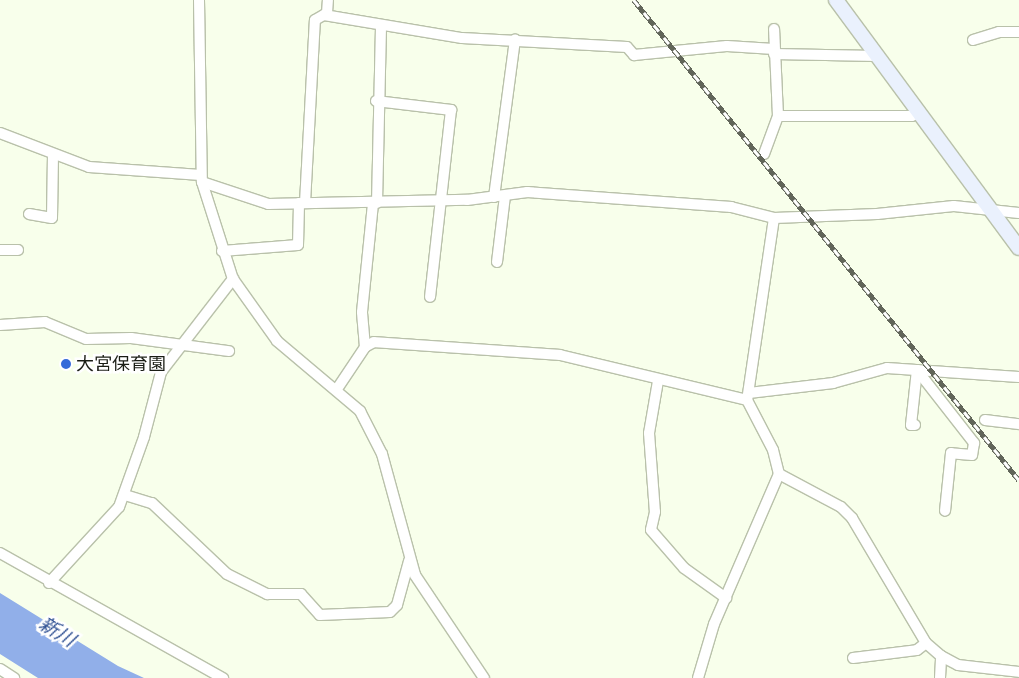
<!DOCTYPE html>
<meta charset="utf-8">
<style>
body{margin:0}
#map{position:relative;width:1019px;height:678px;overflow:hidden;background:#f8ffeb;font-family:"Space Grotesk","Noto Sans JP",sans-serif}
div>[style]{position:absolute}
.water>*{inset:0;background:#91afe9}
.roads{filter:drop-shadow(1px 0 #b9c1aa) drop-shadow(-1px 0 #b9c1aa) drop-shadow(0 1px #b9c1aa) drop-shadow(0 -1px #b9c1aa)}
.street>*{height:10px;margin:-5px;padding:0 5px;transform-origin:5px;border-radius:5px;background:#fff}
.secondary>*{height:14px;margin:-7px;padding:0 7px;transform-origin:7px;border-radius:7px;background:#eaf1fd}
.rail>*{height:4.5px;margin-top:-2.25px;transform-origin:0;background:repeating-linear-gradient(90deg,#fff 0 8px,#616559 0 16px);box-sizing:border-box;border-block:1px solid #616559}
.dots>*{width:14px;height:14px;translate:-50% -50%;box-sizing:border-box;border:2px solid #fff;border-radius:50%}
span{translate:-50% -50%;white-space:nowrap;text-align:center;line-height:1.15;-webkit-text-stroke:5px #fff;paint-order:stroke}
.poi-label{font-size:18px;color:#1a1d15}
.left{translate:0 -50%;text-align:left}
.water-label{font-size:19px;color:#2a4c90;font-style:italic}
</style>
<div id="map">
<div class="water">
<i style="clip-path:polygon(0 593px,118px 666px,144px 678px,38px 678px,0 654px)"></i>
</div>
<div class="roads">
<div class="street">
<i style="left:199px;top:0;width:182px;rotate:89.1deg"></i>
<i style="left:202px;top:182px;width:102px;rotate:72.3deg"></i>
<i style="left:233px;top:279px;width:76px;rotate:54.6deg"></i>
<i style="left:277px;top:341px;width:109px;rotate:40.1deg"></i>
<i style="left:360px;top:411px;width:48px;rotate:62.9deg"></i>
<i style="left:382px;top:454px;width:125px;rotate:74.7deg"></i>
<i style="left:415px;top:575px;width:124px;rotate:56.2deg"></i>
<i style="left:324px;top:15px;width:140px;rotate:9.5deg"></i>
<i style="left:462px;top:38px;width:165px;rotate:3.1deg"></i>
<i style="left:627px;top:47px;width:11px;rotate:49deg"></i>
<i style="left:634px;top:55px;width:93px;rotate:-5.5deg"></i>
<i style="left:727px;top:46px;width:47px;rotate:3.7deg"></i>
<i style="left:973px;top:40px;width:27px;rotate:-17deg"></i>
<i style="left:999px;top:32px;width:20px"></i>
<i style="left:774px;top:54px;width:103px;rotate:1.1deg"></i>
<i style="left:376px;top:101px;width:76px;rotate:6.8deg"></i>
<i style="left:451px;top:110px;width:188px;rotate:96.4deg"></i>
<i style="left:778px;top:116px;width:134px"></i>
<i style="left:912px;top:116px;width:8px;rotate:-30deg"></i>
<i style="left:0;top:133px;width:95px;rotate:20.9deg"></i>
<i style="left:89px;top:167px;width:112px;rotate:4.1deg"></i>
<i style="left:764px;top:154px;width:40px;rotate:-69.8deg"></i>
<i style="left:778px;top:116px;width:87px;rotate:-92.6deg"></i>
<i style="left:202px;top:182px;width:70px;rotate:18.4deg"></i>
<i style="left:268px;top:204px;width:199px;rotate:-1.2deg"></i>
<i style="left:467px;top:200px;width:61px;rotate:-7.6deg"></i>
<i style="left:527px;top:192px;width:205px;rotate:4.2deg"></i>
<i style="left:731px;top:207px;width:44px;rotate:14.3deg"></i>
<i style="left:774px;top:218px;width:103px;rotate:-2.2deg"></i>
<i style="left:877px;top:214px;width:77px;rotate:-5.9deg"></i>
<i style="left:954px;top:206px;width:65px;rotate:6.1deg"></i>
<i style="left:494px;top:197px;width:159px;rotate:-82.4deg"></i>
<i style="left:305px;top:203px;width:183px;rotate:-86.9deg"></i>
<i style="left:315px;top:20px;width:14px;rotate:-30deg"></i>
<i style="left:327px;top:13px;width:13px;rotate:-86deg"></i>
<i style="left:377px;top:203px;width:175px;rotate:-88.7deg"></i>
<i style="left:29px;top:214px;width:23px;rotate:10deg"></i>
<i style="left:52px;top:218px;width:64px;rotate:-89.1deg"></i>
<i style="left:774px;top:218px;width:184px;rotate:98.4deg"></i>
<i style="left:747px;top:400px;width:56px;rotate:62.5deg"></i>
<i style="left:773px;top:450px;width:25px;rotate:76deg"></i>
<i style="left:779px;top:474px;width:70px;rotate:28deg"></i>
<i style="left:841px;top:507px;width:16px;rotate:45deg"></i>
<i style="left:852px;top:518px;width:145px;rotate:59.4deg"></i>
<i style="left:926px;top:643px;width:20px;rotate:41deg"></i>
<i style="left:941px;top:656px;width:19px;rotate:28deg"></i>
<i style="left:958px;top:665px;width:61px;rotate:6.5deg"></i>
<i style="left:0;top:250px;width:18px"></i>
<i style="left:222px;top:251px;width:76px;rotate:-4.5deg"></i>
<i style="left:298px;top:245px;width:42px;rotate:-88.6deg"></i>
<i style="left:497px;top:262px;width:66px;rotate:-83.1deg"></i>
<i style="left:0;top:325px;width:45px;rotate:-3.8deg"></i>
<i style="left:45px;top:322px;width:44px;rotate:22.5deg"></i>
<i style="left:86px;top:339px;width:45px;rotate:-1.3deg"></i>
<i style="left:131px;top:338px;width:99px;rotate:7.6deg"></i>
<i style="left:365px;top:347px;width:35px;rotate:-95deg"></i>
<i style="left:362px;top:312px;width:110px;rotate:-84.2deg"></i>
<i style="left:917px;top:370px;width:93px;rotate:52deg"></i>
<i style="left:974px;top:443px;width:12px;rotate:99deg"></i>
<i style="left:972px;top:455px;width:21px;rotate:-175deg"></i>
<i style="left:951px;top:453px;width:58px;rotate:95.9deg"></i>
<i style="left:658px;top:381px;width:53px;rotate:99.8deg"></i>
<i style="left:649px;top:433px;width:79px;rotate:85.7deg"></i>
<i style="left:655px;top:512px;width:18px;rotate:103deg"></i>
<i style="left:651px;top:530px;width:50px;rotate:49deg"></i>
<i style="left:684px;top:568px;width:52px;rotate:35.5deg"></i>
<i style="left:337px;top:389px;width:50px;rotate:-56.3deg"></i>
<i style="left:365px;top:347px;width:10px;rotate:-29deg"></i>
<i style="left:374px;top:342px;width:186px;rotate:4deg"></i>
<i style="left:560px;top:355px;width:192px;rotate:13.5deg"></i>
<i style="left:749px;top:393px;width:85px;rotate:-6.8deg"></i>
<i style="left:833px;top:383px;width:56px;rotate:-15.5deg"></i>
<i style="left:887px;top:368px;width:132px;rotate:3.9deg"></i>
<i style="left:985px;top:420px;width:34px;rotate:7deg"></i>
<i style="left:915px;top:425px;width:4px;rotate:180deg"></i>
<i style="left:911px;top:425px;width:55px;rotate:-83.8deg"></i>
<i style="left:125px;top:495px;width:28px;rotate:17deg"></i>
<i style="left:152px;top:503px;width:103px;rotate:43.4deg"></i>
<i style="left:227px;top:574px;width:45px;rotate:26.6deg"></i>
<i style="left:267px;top:594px;width:34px"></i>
<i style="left:301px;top:594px;width:28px;rotate:48deg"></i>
<i style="left:320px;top:615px;width:70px;rotate:-2.5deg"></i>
<i style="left:390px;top:612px;width:10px;rotate:-45deg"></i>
<i style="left:397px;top:605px;width:46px;rotate:-74.7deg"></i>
<i style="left:0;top:553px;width:256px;rotate:29.3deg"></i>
<i style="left:49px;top:583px;width:103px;rotate:-47.4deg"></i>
<i style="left:119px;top:507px;width:74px;rotate:-70.3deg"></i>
<i style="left:144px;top:437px;width:67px;rotate:-75.3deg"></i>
<i style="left:161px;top:372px;width:118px;rotate:-52.3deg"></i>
<i style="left:853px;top:658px;width:64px;rotate:-7.1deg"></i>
<i style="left:917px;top:650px;width:11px;rotate:-38deg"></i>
<i style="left:0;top:669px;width:17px;rotate:33deg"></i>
<i style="left:698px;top:678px;width:56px;rotate:-73.5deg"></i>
<i style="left:714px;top:624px;width:163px;rotate:-66.6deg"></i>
<i style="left:940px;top:678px;width:22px;rotate:-87deg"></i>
</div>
<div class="secondary">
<i style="left:836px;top:0;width:308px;rotate:53.6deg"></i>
</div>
</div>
<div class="rail">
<i style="left:634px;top:0;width:615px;rotate:51.27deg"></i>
</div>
<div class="dots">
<i style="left:66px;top:364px;background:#356ad9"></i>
</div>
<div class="poi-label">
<span class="left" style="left:76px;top:364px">大宮保育園</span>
</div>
<div class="water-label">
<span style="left:57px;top:632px;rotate:32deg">新川</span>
</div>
</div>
